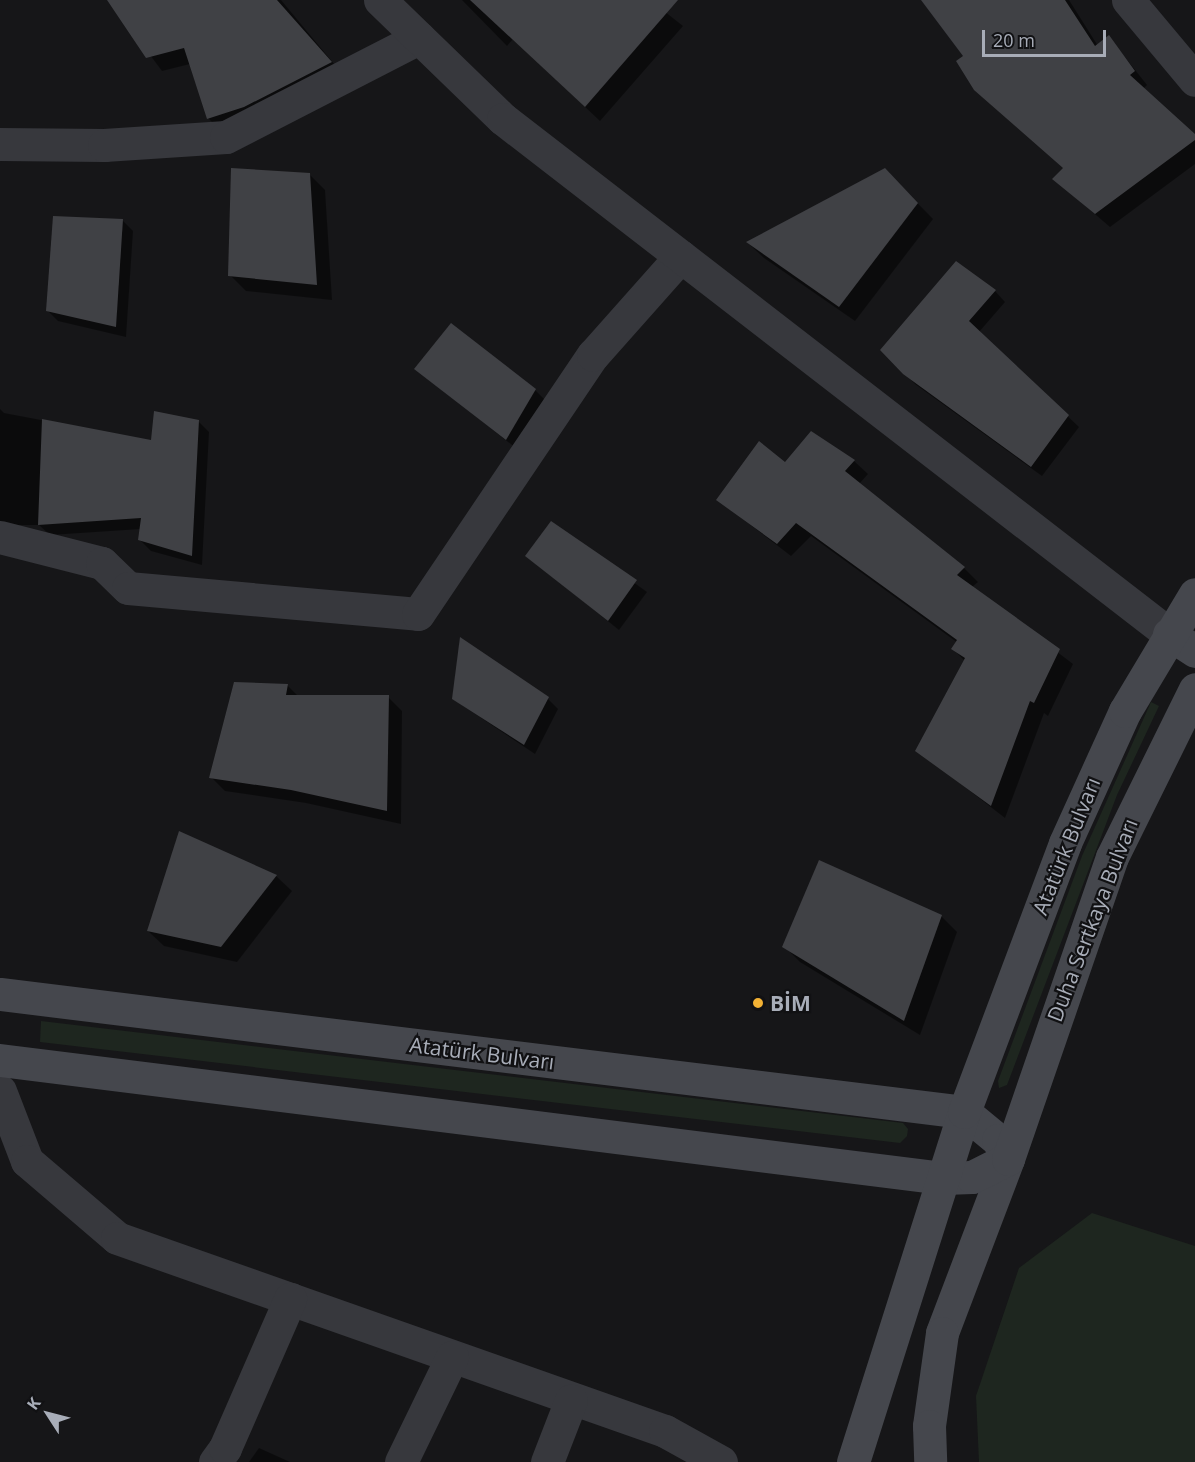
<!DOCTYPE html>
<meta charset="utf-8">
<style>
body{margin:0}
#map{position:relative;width:1195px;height:1462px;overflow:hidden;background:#161618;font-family:"Open Sans",sans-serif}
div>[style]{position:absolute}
.green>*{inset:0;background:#1e261f}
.shadow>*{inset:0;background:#0007}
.building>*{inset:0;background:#404145}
.minor>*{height:33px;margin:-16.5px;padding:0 16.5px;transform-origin:16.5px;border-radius:16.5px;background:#37383d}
.tertiary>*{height:33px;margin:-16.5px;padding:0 16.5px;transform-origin:16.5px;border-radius:16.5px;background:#37383d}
.secondary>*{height:33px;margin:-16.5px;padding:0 16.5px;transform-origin:16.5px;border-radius:16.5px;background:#45474d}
.dots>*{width:16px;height:16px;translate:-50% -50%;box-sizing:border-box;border:3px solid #111113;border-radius:50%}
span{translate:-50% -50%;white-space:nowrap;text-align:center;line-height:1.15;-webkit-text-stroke:4.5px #111113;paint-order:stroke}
.street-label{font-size:21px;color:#a8adb8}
.poi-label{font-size:21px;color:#a8adb8;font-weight:700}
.left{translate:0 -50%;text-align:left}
.north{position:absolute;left:18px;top:1384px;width:60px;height:60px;-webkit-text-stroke:4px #111113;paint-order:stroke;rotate:306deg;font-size:16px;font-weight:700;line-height:24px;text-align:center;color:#a8adb8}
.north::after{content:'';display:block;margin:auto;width:21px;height:27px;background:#a8adb8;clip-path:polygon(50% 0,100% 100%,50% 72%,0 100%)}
.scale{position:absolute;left:982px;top:30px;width:124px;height:27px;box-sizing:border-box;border:3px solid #a8adb8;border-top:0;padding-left:8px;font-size:18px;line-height:21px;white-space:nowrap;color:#a8adb8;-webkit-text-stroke:4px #111113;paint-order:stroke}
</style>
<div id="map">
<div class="green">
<i style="clip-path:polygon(1151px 702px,1159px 706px,1117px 795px,1007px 1085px,999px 1088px,998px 1081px,1082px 856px)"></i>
<i style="clip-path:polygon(41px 1021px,903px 1123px,908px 1129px,907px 1136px,900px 1143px,40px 1042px)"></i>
<i style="clip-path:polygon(1092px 1213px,1195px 1246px,1195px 1462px,979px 1462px,976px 1396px,1019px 1268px)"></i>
</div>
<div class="shadow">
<i style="clip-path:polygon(109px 0,281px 0,344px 76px,222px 132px,209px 119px,190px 64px,162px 71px)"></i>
<i style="clip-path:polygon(462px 0,650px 0,683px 26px,600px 121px,513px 39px,507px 46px)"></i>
<i style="clip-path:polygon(923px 0,1069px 0,1098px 46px,1109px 37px,1147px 85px,1143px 89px,1195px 136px,1195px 164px,1110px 227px,1054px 179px,1065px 169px,965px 56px)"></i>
<i style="clip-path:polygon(885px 170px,933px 219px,855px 321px,764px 258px,748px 243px)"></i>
<i style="clip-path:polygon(309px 174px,325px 190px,332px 300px,246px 291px,230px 275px)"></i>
<i style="clip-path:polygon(122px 220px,133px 231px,126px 337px,58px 321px,47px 310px)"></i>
<i style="clip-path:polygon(995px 291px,1005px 302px,979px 332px,1079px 427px,1042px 476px,915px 384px,882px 350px)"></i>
<i style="clip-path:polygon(416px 369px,535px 390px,546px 401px,517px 449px)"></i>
<i style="clip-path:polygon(0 409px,4px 413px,152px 441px,198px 421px,209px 432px,202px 565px,151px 551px,140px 540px,141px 529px,50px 535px,39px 525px,0 525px)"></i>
<i style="clip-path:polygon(811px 433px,854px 461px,868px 474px,859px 484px,964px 568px,978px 582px,972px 587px,1073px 664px,1048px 716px,1044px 713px,1005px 818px,917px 750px,965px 661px,953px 649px,958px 643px,811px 536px,791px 556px,718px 500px,785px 464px)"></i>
<i style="clip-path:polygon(551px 523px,647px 592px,619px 630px,527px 556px)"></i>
<i style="clip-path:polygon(287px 685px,299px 697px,388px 697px,402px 711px,401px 824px,306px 803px,225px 791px,211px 777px)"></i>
<i style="clip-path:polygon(453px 699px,548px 699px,558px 709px,535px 754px)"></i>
<i style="clip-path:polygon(179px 833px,276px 876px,292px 891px,237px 962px,164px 946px,148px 931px)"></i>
<i style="clip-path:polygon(941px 916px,957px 932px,920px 1035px,800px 962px,784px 946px)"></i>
<i style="clip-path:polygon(259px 1448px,290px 1462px,249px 1462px)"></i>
</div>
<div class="building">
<i style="clip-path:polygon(107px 0,277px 0,332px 62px,244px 107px,207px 119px,184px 48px,146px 58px)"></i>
<i style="clip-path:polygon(470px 0,678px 0,585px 107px)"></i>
<i style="clip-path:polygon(921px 0,1065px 0,1095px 46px,1109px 35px,1135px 71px,1130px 75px,1195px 134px,1195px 140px,1095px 214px,1052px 179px,1063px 168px,974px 90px,956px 61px,963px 56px)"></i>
<i style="clip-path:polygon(231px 168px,310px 173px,317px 285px,228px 276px)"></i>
<i style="clip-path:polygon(885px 168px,918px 203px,839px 307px,746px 242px)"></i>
<i style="clip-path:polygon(53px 216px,123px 219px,116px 327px,46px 311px)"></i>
<i style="clip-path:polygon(956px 261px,996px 290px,969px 321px,1069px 415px,1031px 467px,903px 374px,880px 350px)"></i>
<i style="clip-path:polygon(451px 323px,536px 389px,506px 440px,414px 369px)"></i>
<i style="clip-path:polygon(154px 411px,199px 420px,192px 556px,138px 540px,141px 518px,38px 525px,42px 419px,151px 440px)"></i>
<i style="clip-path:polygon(811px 431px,855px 460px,845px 471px,965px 567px,957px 575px,1060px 649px,1034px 703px,1030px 701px,991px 806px,915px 751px,965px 658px,951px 649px,957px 640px,796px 523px,777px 544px,716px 500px,759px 441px,785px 462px)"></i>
<i style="clip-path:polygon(551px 521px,637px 580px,608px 621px,525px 556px)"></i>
<i style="clip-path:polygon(460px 637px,549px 697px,524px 745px,452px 699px)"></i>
<i style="clip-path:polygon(234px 682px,288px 684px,286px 695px,389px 695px,387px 811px,291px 790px,209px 778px)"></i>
<i style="clip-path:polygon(179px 831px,277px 875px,221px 947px,147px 931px)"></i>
<i style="clip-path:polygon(819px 860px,942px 915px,904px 1021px,782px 947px)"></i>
</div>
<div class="minor">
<i style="left:1128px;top:0;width:104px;rotate:50.1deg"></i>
<i style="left:0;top:144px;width:104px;rotate:0.6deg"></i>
<i style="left:104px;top:145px;width:122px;rotate:-3.8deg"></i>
<i style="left:226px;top:137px;width:217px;rotate:-27.2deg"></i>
<i style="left:0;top:537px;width:105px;rotate:14.3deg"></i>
<i style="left:102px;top:563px;width:36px;rotate:44deg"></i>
<i style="left:128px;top:588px;width:291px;rotate:5.1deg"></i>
<i style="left:418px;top:614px;width:313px;rotate:-56deg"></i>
<i style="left:593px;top:355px;width:132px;rotate:-48.4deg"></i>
<i style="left:0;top:1091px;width:75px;rotate:68.9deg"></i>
<i style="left:27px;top:1161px;width:118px;rotate:40.5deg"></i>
<i style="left:117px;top:1238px;width:581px;rotate:19.4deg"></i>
<i style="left:665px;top:1431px;width:64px;rotate:29deg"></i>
<i style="left:215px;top:1462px;width:17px;rotate:-54deg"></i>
<i style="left:225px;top:1448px;width:163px;rotate:-66.4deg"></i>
<i style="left:401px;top:1462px;width:117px;rotate:-64.1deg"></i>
<i style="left:547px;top:1462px;width:66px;rotate:-68.8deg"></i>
</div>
<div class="tertiary">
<i style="left:380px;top:0;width:171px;rotate:44.1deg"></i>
<i style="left:503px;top:119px;width:842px;rotate:37.71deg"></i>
</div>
<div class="secondary">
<i style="left:1169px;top:634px;width:31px;rotate:33deg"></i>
<i style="left:0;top:994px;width:971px;rotate:6.98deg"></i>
<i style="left:964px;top:1112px;width:44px;rotate:39.5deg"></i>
<i style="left:998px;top:1140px;width:21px;rotate:62deg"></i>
<i style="left:1008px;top:1159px;width:186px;rotate:110.8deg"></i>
<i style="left:942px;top:1333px;width:94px;rotate:98deg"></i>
<i style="left:929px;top:1426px;width:36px;rotate:88deg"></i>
<i style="left:0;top:1060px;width:951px;rotate:7.13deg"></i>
<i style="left:944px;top:1178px;width:28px;rotate:-2deg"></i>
<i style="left:972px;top:1177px;width:40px;rotate:-26.6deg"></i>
<i style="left:1008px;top:1159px;width:319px;rotate:-71deg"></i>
<i style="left:1112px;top:857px;width:187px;rotate:-63.7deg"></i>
<i style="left:853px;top:1462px;width:367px;rotate:-72.4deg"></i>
<i style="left:964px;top:1112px;width:287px;rotate:-69.4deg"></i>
<i style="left:1065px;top:843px;width:145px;rotate:-65.6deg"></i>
<i style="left:1125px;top:711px;width:136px;rotate:-59.1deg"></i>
</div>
<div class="dots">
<i style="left:758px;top:1003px;background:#f2b134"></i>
</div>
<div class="street-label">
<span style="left:1066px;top:846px;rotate:-68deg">Atatürk Bulvarı</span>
<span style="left:1092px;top:920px;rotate:-69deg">Duha Sertkaya Bulvarı</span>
<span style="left:482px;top:1053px;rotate:7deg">Atatürk Bulvarı</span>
</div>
<div class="poi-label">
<span class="left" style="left:770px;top:1003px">BİM</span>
</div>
<div class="north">K</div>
<div class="scale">20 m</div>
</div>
